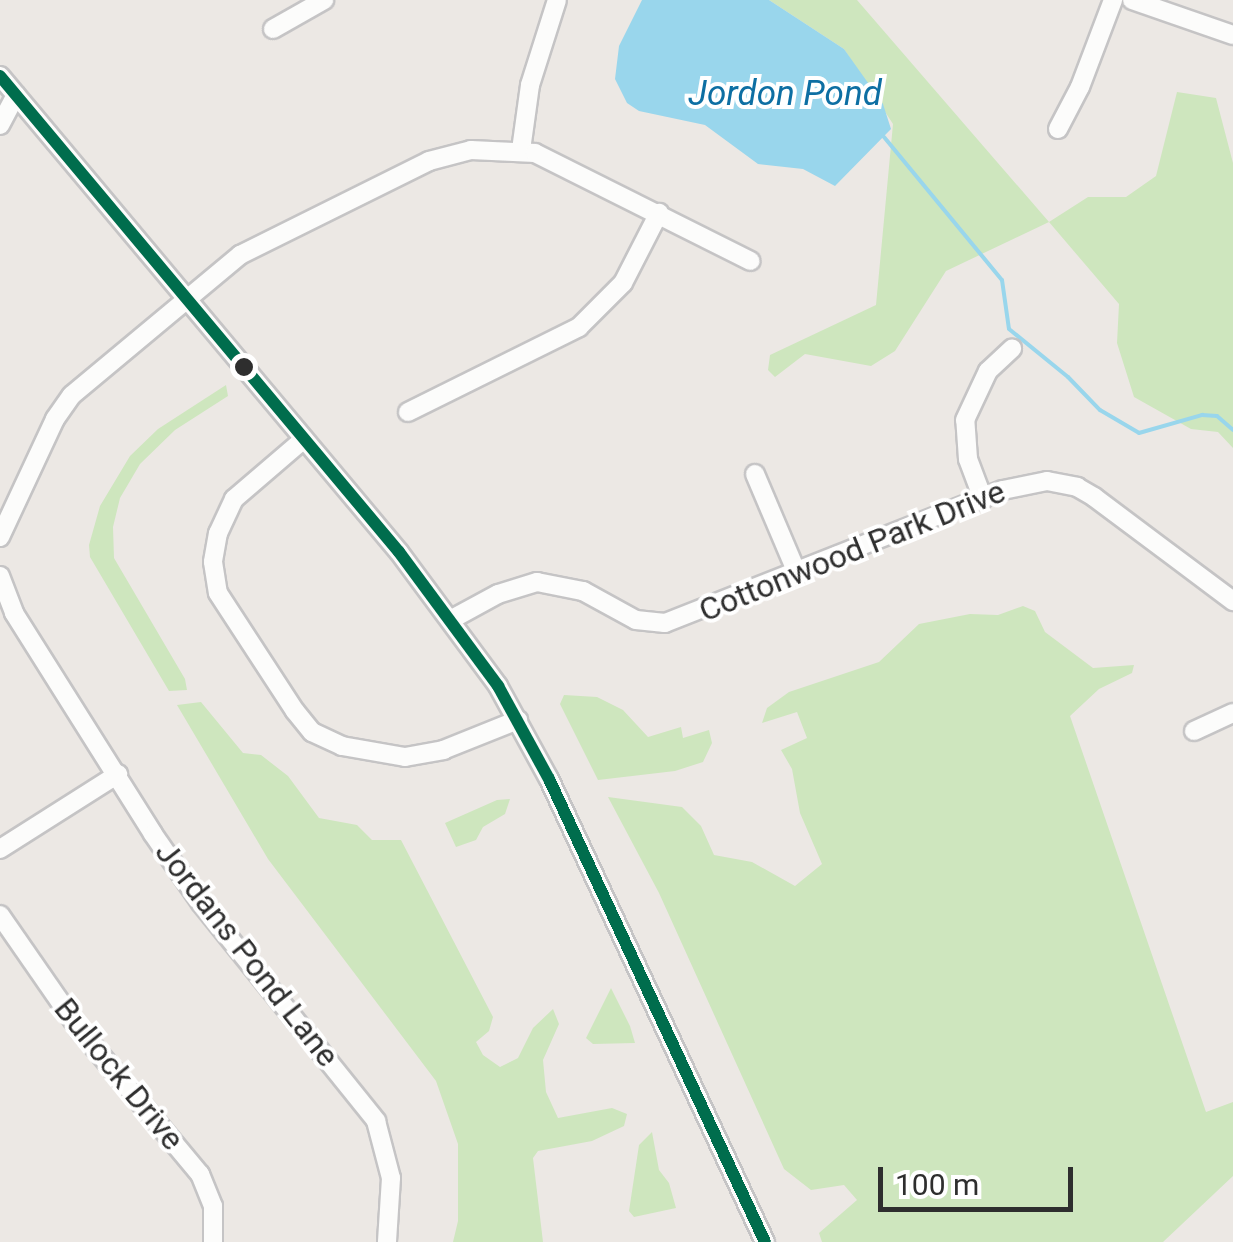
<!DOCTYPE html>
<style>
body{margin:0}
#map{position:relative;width:1233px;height:1242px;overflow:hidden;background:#ece8e4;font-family:Roboto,sans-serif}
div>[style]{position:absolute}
.green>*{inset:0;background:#cee6be}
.water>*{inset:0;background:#99d6ec}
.stream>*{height:4px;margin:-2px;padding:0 2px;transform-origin:2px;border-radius:2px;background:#99d6ec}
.roads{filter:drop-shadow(2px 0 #c5c4c5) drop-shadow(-2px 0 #c5c4c5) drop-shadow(0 2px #c5c4c5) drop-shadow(0 -2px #c5c4c5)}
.minor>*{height:18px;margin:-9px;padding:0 9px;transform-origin:9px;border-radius:9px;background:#fcfcfb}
.bus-1>*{height:12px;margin:-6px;padding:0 6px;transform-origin:6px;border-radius:6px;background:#006d4d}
.dots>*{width:28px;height:28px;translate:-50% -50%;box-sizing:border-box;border:5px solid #fff;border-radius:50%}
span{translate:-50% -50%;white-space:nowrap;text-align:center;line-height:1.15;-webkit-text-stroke:8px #fff;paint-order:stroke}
.street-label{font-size:32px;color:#2e2e2e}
.water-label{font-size:35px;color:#0d6fa3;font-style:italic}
.scale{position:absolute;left:878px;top:1167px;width:195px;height:45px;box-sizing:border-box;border:5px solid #2e2e2e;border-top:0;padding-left:12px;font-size:30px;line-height:35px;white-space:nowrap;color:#2e2e2e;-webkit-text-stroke:8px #fff;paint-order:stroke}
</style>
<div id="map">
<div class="green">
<i style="clip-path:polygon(769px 0,857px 0,1049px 222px,1088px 197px,1126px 197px,1156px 176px,1177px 92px,1216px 98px,1233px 163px,1233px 448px,1218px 432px,1191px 429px,1134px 397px,1117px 343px,1119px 304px,1049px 222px,946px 271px,895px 351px,871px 366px,805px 354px,775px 377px,768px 370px,770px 355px,876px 305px,893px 124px,844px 49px)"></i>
<i style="clip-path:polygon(226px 385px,228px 396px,175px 430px,140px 464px,120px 498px,113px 527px,114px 558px,185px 679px,187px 690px,169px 691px,90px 557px,89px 545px,100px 506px,130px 456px,158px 429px)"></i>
<i style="clip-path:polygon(1023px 606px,1035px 611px,1045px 632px,1093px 668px,1134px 665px,1132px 673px,1099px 689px,1070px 716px,1206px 1112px,1233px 1102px,1233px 1176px,1163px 1242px,822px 1242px,819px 1233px,857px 1200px,844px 1185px,811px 1190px,784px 1169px,659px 893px,608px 797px,682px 807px,701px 826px,714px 855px,752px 862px,795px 886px,822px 864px,800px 813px,792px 769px,781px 750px,807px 738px,797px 712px,762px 723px,767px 708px,789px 692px,879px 662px,919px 624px,970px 614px,998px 615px)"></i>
<i style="clip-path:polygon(564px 695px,597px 697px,623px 710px,648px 737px,681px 727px,683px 738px,709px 730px,712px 743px,703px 762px,675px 771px,598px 780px,560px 704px)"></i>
<i style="clip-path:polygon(201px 702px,243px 753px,261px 755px,288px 776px,319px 818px,357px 825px,372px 840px,401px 840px,493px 1017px,489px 1031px,476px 1042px,483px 1055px,500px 1067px,518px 1058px,533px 1028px,553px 1009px,559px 1024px,543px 1060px,546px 1092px,558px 1118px,612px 1108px,627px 1114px,624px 1126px,592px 1141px,538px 1151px,533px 1158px,543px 1242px,453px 1242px,458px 1221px,458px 1144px,436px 1081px,268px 859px,177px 705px)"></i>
<i style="clip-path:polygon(510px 799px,505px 814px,483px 827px,476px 840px,456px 847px,445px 823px,497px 800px)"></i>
<i style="clip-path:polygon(611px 988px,630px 1026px,635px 1043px,593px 1044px,586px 1038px)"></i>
<i style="clip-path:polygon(652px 1132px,659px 1170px,669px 1183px,676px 1208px,634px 1217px,629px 1211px,639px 1145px)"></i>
</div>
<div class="water">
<i style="clip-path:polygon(642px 0,769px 0,844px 49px,883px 104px,891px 129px,835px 186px,803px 169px,758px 164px,705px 125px,639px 111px,627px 103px,615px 79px,619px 46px)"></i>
</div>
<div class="stream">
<i style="left:884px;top:137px;width:185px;rotate:50.5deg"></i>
<i style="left:1002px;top:280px;width:49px;rotate:81.9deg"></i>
<i style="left:1009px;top:329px;width:76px;rotate:39.1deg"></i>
<i style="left:1068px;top:377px;width:46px;rotate:45.9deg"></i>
<i style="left:1100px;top:410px;width:45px;rotate:30.5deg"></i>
<i style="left:1139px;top:433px;width:66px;rotate:-15.9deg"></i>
<i style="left:1202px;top:415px;width:15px;rotate:4deg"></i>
<i style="left:1217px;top:416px;width:21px;rotate:41deg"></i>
</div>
<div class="roads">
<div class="minor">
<i style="left:1132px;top:0;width:107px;rotate:19.1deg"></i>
<i style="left:273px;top:29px;width:59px;rotate:-29.6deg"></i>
<i style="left:0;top:76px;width:621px;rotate:50.03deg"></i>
<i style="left:399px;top:552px;width:167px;rotate:53.5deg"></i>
<i style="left:498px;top:686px;width:106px;rotate:61.3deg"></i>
<i style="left:549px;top:779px;width:511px;rotate:64.99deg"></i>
<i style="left:0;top:125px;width:34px;rotate:-62deg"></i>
<i style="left:1058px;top:129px;width:47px;rotate:-62.4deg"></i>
<i style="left:1080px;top:87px;width:93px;rotate:-69.2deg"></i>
<i style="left:521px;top:150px;width:66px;rotate:-82.1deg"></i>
<i style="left:530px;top:85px;width:89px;rotate:-72.4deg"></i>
<i style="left:408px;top:412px;width:191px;rotate:-26.4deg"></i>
<i style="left:579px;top:327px;width:62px;rotate:-45deg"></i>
<i style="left:623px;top:283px;width:79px;rotate:-62.8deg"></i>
<i style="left:304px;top:439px;width:92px;rotate:139.4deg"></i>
<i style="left:234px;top:499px;width:38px;rotate:115deg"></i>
<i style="left:218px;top:533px;width:29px;rotate:100deg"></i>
<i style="left:213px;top:562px;width:31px;rotate:81deg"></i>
<i style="left:218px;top:593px;width:141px;rotate:56.9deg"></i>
<i style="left:295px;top:711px;width:27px;rotate:51deg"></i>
<i style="left:312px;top:732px;width:33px;rotate:25deg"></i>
<i style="left:342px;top:746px;width:64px;rotate:9.9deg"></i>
<i style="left:405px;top:757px;width:39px;rotate:-10deg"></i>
<i style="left:443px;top:750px;width:81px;rotate:-21.8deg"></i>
<i style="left:755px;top:474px;width:108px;rotate:67deg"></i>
<i style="left:983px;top:499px;width:43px;rotate:-110.6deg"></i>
<i style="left:968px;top:459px;width:39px;rotate:-94deg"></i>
<i style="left:965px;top:420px;width:54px;rotate:-64.9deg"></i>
<i style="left:988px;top:371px;width:33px;rotate:-43deg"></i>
<i style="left:0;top:537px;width:130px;rotate:-65deg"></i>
<i style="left:55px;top:419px;width:29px;rotate:-55deg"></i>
<i style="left:72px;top:395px;width:219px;rotate:-39.8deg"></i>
<i style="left:240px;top:255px;width:211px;rotate:-26.4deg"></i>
<i style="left:429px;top:161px;width:43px;rotate:-14.7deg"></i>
<i style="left:471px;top:150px;width:64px;rotate:2.7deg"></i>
<i style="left:535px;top:153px;width:241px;rotate:26.6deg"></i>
<i style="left:0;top:576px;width:40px;rotate:69deg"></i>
<i style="left:14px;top:613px;width:261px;rotate:57.8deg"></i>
<i style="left:153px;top:834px;width:84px;rotate:55.2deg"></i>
<i style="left:201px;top:903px;width:280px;rotate:51.2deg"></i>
<i style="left:376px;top:1121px;width:59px;rotate:75.3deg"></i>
<i style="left:391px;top:1178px;width:64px;rotate:93.6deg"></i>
<i style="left:452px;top:619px;width:52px;rotate:-28.5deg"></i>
<i style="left:498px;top:594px;width:41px;rotate:-17.1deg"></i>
<i style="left:537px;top:582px;width:47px;rotate:11.1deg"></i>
<i style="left:583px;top:591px;width:60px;rotate:28.7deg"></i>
<i style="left:636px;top:620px;width:29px;rotate:6deg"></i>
<i style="left:665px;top:623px;width:363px;rotate:-21.5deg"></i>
<i style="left:1003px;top:490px;width:45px;rotate:-11.6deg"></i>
<i style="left:1047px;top:481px;width:31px;rotate:11deg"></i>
<i style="left:1077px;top:487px;width:20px;rotate:30deg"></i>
<i style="left:1094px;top:497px;width:174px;rotate:36.8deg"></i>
<i style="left:1194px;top:731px;width:43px;rotate:-24.8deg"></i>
<i style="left:0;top:849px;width:140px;rotate:-32.4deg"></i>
<i style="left:0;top:915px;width:139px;rotate:55.3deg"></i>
<i style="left:79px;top:1029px;width:189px;rotate:50.2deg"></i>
<i style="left:200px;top:1174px;width:35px;rotate:68deg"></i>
<i style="left:213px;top:1206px;width:36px;rotate:90deg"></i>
</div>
</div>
<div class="bus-1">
<i style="left:0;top:76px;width:621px;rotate:50.03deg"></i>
<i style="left:399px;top:552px;width:167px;rotate:53.5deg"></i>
<i style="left:498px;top:686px;width:106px;rotate:61.3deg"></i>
<i style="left:549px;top:779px;width:511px;rotate:64.99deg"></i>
</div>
<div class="dots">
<i style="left:244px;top:367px;background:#2e2e2e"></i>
</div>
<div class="street-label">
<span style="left:852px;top:551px;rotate:-22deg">Cottonwood Park Drive</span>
<span style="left:247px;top:954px;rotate:52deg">Jordans Pond Lane</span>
<span style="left:119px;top:1074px;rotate:51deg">Bullock Drive</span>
</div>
<div class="water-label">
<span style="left:785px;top:94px">Jordon Pond</span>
</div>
<div class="scale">100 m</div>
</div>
